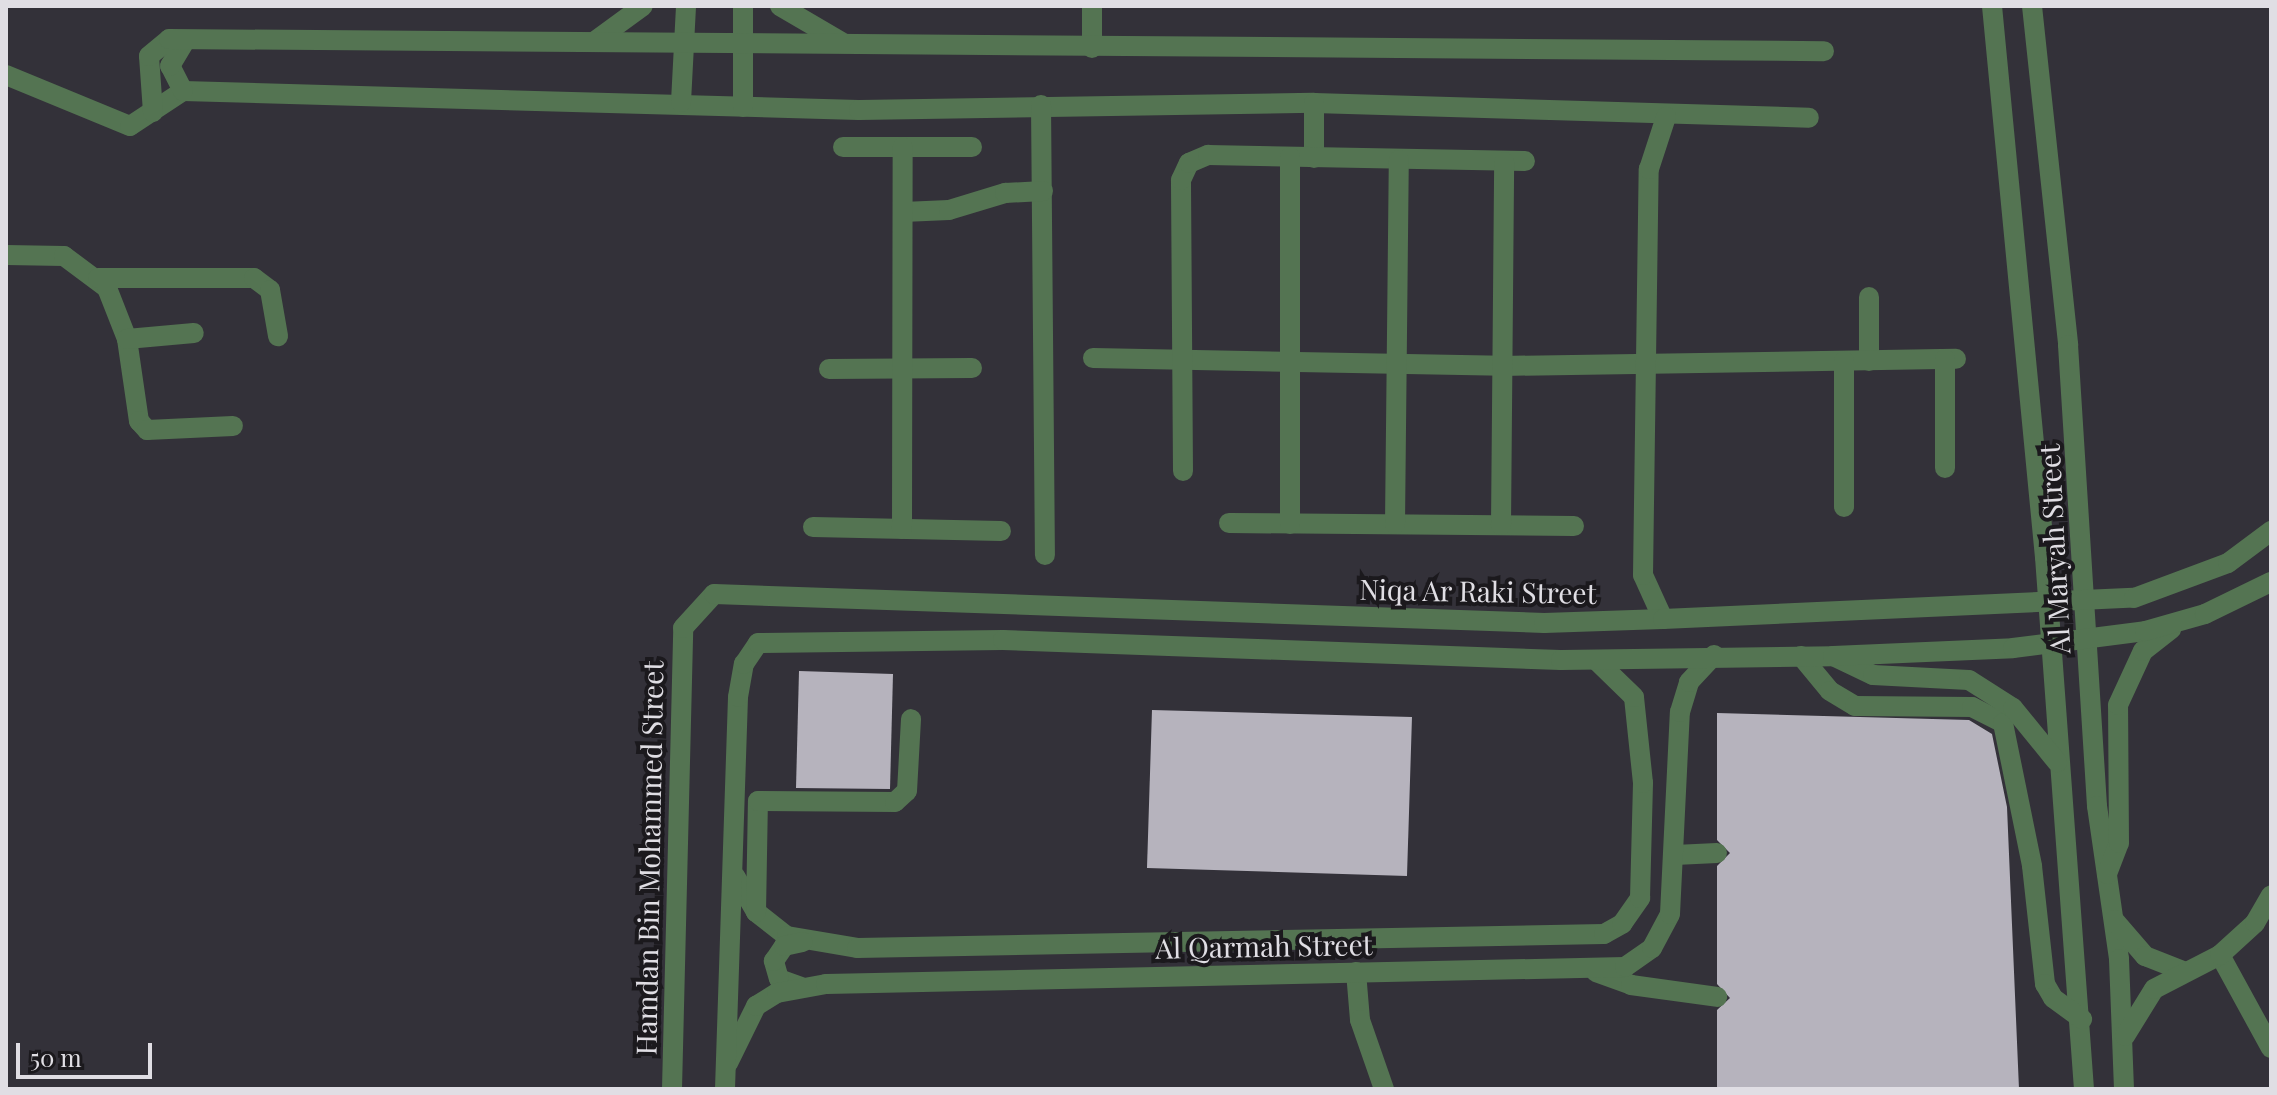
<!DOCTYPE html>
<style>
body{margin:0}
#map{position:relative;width:2277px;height:1095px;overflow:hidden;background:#333139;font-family:"Playfair Display",serif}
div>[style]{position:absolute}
.building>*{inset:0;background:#b6b3bd}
.minor>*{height:20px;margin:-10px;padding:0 10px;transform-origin:10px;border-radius:10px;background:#547452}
span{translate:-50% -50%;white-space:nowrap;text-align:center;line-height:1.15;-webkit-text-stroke:8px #1b191d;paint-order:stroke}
.street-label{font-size:28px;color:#e0dee4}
.frame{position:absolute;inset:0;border:8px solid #e0dee4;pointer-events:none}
.scale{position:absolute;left:16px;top:1043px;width:136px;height:36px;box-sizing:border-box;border:4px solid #e0dee4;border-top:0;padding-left:10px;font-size:24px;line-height:28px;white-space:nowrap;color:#e0dee4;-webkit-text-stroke:6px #1b191d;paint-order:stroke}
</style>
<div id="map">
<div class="building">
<i style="clip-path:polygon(799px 671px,893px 674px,890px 789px,796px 788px)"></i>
<i style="clip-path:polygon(1152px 710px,1412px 717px,1407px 876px,1147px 868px)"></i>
<i style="clip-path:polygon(1717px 713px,1969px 720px,1992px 734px,2007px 807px,2019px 1089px,1717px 1089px,1717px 1010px,1730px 998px,1717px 984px,1717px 866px,1730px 853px,1717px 840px)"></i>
</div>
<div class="minor">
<i style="left:780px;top:6px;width:73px;rotate:30.4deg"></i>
<i style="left:1992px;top:6px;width:554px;rotate:84.51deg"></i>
<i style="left:2045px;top:557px;width:533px;rotate:85.81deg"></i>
<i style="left:2032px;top:6px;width:341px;rotate:83.9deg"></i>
<i style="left:2068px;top:345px;width:462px;rotate:86.4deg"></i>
<i style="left:2097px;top:806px;width:155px;rotate:81.8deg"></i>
<i style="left:2119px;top:959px;width:130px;rotate:87.8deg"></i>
<i style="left:595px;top:41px;width:59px;rotate:-36.1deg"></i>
<i style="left:1092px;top:48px;width:42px;rotate:-90deg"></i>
<i style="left:6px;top:75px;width:134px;rotate:22.4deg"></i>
<i style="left:130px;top:126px;width:64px;rotate:-33.4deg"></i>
<i style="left:183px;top:91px;width:676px;rotate:1.61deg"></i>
<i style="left:859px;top:110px;width:455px;rotate:-0.9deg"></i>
<i style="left:1314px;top:103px;width:495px;rotate:1.7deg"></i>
<i style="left:183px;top:91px;width:28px;rotate:-117deg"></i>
<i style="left:170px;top:66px;width:29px;rotate:-59deg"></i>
<i style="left:681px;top:102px;width:96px;rotate:-87deg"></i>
<i style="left:1041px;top:105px;width:450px;rotate:89.5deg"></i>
<i style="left:743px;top:107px;width:101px;rotate:-90deg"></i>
<i style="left:153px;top:112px;width:56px;rotate:-94.1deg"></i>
<i style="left:149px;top:56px;width:26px;rotate:-40deg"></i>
<i style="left:169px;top:39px;width:1655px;rotate:0.42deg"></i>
<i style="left:843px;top:147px;width:129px"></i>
<i style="left:1314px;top:158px;width:55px;rotate:-90deg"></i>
<i style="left:903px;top:212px;width:46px;rotate:-2.5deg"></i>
<i style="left:949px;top:210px;width:59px;rotate:-16.9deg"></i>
<i style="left:1005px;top:193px;width:38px;rotate:-3deg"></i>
<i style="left:6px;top:255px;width:58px;rotate:1deg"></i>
<i style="left:64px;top:256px;width:54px;rotate:36.7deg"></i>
<i style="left:107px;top:288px;width:55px;rotate:68.6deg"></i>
<i style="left:127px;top:339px;width:83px;rotate:81.7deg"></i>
<i style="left:139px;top:421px;width:12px;rotate:48deg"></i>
<i style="left:147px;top:430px;width:86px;rotate:-2.7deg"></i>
<i style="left:98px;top:278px;width:156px"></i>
<i style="left:254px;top:278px;width:20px;rotate:37deg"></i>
<i style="left:270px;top:290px;width:47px;rotate:80.1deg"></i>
<i style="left:1869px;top:297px;width:64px;rotate:90deg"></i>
<i style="left:127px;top:339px;width:67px;rotate:-5.1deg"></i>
<i style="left:1093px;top:358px;width:409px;rotate:1.1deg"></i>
<i style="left:1502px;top:366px;width:454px;rotate:-0.9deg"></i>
<i style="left:1945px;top:359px;width:109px;rotate:90deg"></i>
<i style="left:1844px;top:361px;width:146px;rotate:90deg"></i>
<i style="left:829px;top:369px;width:143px;rotate:-0.4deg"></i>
<i style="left:1183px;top:471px;width:291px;rotate:-90.4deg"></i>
<i style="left:1181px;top:180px;width:19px;rotate:-65deg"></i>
<i style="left:1189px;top:163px;width:21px;rotate:-23deg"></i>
<i style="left:1208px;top:155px;width:317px;rotate:1.1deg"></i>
<i style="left:1229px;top:523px;width:345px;rotate:0.5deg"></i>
<i style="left:1290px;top:524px;width:367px;rotate:-90deg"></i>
<i style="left:1395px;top:524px;width:364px;rotate:-89.4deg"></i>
<i style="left:1501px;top:525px;width:363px;rotate:-89.5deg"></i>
<i style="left:813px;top:527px;width:188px;rotate:1.2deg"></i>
<i style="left:902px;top:529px;width:382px;rotate:-89.9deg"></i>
<i style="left:1663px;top:619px;width:48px;rotate:-114.4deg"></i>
<i style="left:1643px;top:575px;width:406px;rotate:-89.2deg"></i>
<i style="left:1649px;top:169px;width:55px;rotate:-71.9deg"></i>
<i style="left:1801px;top:656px;width:45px;rotate:50.4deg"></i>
<i style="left:1830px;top:691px;width:29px;rotate:31deg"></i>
<i style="left:1855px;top:706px;width:117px;rotate:0.5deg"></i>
<i style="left:1972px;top:707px;width:35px;rotate:27deg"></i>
<i style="left:2003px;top:723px;width:146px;rotate:78.5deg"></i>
<i style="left:2032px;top:866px;width:119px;rotate:83.7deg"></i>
<i style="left:2045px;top:984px;width:16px;rotate:60deg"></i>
<i style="left:2053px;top:998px;width:36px;rotate:36deg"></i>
<i style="left:1833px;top:656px;width:44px;rotate:25.4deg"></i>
<i style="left:1873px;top:675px;width:96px;rotate:3deg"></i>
<i style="left:1969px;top:680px;width:52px;rotate:32.5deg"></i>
<i style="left:2013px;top:708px;width:70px;rotate:50.8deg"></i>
<i style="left:1675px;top:855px;width:42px;rotate:-2.7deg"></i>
<i style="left:2107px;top:874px;width:33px;rotate:-69deg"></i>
<i style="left:2119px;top:843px;width:138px;rotate:-90.4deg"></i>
<i style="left:2118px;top:705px;width:60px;rotate:-65.2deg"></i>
<i style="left:2143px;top:651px;width:36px;rotate:-38deg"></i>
<i style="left:735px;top:876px;width:42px;rotate:59.7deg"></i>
<i style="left:756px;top:912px;width:39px;rotate:38deg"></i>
<i style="left:787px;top:936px;width:71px;rotate:9.7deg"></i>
<i style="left:857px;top:948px;width:747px;rotate:-1.07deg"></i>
<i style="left:1604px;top:934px;width:21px;rotate:-29deg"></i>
<i style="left:1622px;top:924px;width:32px;rotate:-55deg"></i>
<i style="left:1640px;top:898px;width:115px;rotate:-88.5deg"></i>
<i style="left:1643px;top:783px;width:86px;rotate:-96deg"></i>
<i style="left:1634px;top:697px;width:53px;rotate:-135.8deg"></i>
<i style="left:756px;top:912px;width:111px;rotate:-89deg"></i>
<i style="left:758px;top:801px;width:137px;rotate:0.4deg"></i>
<i style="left:895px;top:802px;width:16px;rotate:-43deg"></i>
<i style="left:907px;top:791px;width:72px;rotate:-86.8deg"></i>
<i style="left:2114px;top:920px;width:48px;rotate:49.3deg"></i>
<i style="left:2145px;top:956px;width:41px;rotate:21.5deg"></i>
<i style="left:2220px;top:955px;width:106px;rotate:61.3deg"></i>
<i style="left:1356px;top:972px;width:48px;rotate:85.2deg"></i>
<i style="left:1360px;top:1020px;width:73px;rotate:70.8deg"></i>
<i style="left:1596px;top:972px;width:37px;rotate:20deg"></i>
<i style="left:1631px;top:985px;width:87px;rotate:7.9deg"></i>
<i style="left:801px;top:987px;width:23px;rotate:-160deg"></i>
<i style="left:779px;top:979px;width:19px;rotate:-106deg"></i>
<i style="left:774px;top:961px;width:18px;rotate:-56deg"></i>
<i style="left:784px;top:946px;width:19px;rotate:-12deg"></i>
<i style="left:2125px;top:1036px;width:55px;rotate:-58.3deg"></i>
<i style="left:2154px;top:989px;width:74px;rotate:-27.3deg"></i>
<i style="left:2220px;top:955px;width:47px;rotate:-42.4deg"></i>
<i style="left:2255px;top:923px;width:32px;rotate:-60deg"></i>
<i style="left:728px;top:1063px;width:64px;rotate:-63.8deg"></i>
<i style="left:756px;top:1006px;width:25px;rotate:-32deg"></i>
<i style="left:777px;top:993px;width:50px;rotate:-10.4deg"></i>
<i style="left:826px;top:984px;width:799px;rotate:-1.22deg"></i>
<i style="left:1625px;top:967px;width:33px;rotate:-35deg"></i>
<i style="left:1652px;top:948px;width:38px;rotate:-62deg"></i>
<i style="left:1670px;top:914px;width:202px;rotate:-87.2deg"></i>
<i style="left:1680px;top:712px;width:31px;rotate:-73deg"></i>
<i style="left:1689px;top:682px;width:37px;rotate:-47deg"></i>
<i style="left:672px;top:1089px;width:461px;rotate:-88.6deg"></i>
<i style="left:683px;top:628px;width:46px;rotate:-47.6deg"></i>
<i style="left:714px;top:594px;width:831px;rotate:2deg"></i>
<i style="left:1544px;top:623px;width:119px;rotate:-1.9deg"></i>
<i style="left:1663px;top:619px;width:471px;rotate:-2.6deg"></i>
<i style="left:2134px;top:598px;width:100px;rotate:-20.4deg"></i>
<i style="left:2228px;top:563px;width:54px;rotate:-36.7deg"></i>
<i style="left:725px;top:1089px;width:392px;rotate:-88.1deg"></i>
<i style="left:738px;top:697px;width:34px;rotate:-80deg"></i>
<i style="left:744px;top:664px;width:25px;rotate:-56deg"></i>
<i style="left:758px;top:643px;width:245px;rotate:-0.7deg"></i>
<i style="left:1003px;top:640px;width:558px;rotate:2.05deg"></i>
<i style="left:1561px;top:660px;width:272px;rotate:-0.8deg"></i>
<i style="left:1833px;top:656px;width:180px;rotate:-2.5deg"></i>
<i style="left:2013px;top:648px;width:133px;rotate:-7.3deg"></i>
<i style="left:2145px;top:631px;width:62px;rotate:-15.8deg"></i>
<i style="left:2205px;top:614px;width:73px;rotate:-25.9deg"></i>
</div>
<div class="street-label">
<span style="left:2054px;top:549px;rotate:-93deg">Al Maryah Street</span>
<span style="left:1478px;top:591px;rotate:1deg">Niqa Ar Raki Street</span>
<span style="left:649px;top:858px;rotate:-89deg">Hamdan Bin Mohammed Street</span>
<span style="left:1264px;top:946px;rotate:-1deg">Al Qarmah Street</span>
</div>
<div class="frame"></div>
<div class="scale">50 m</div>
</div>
